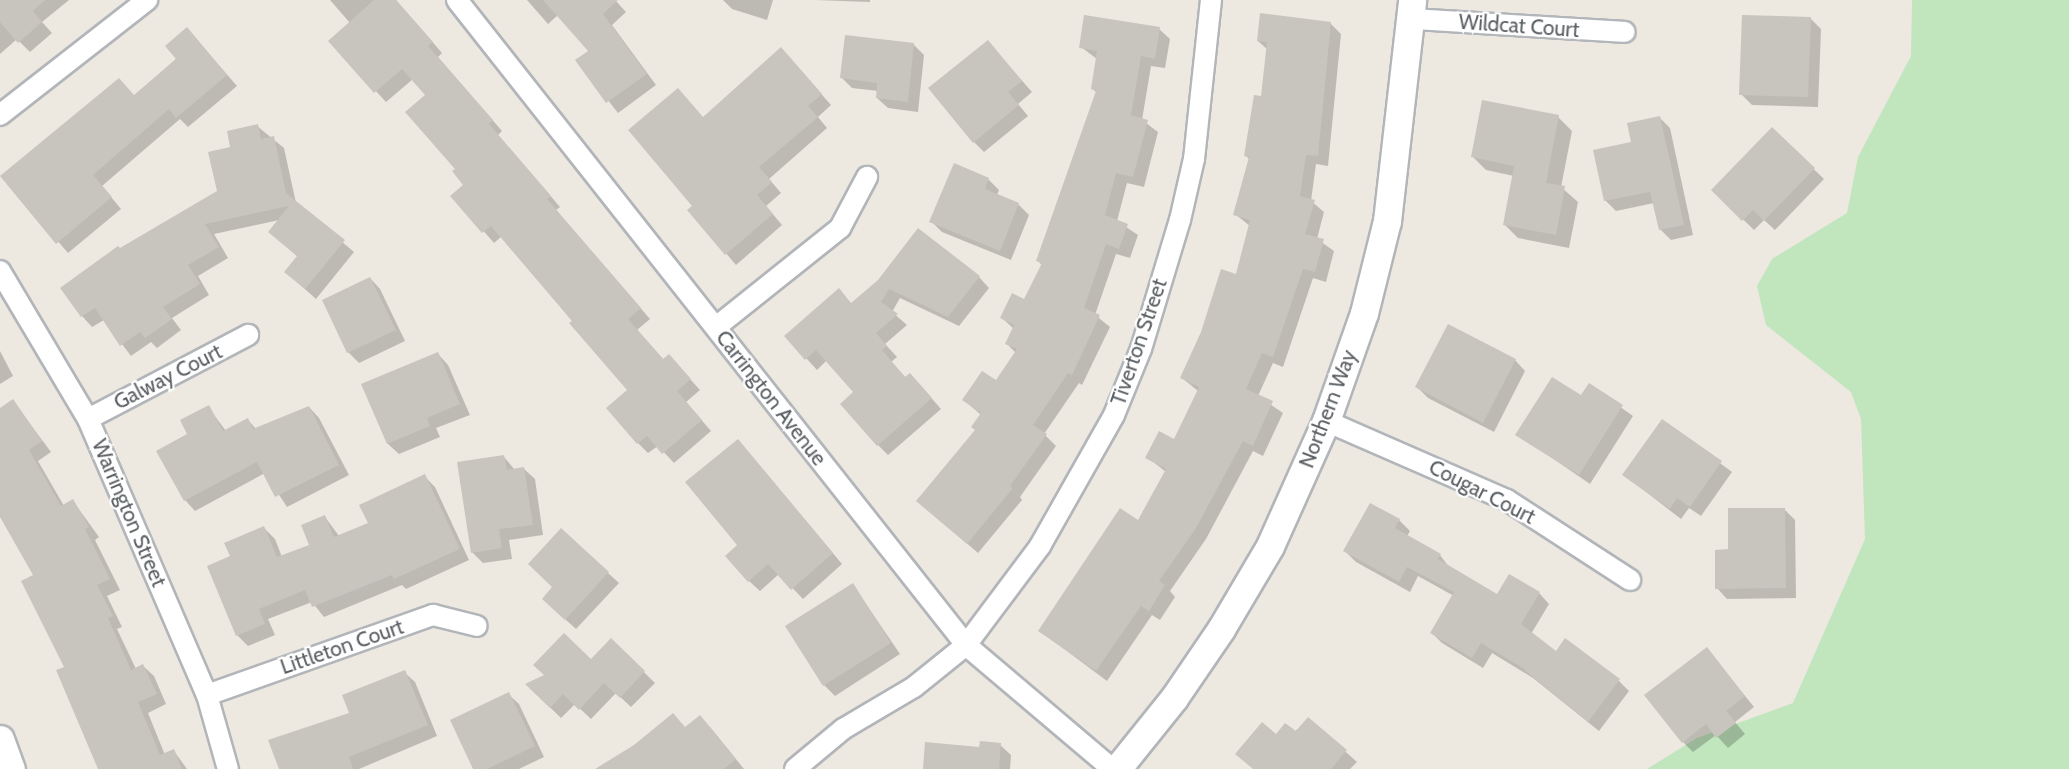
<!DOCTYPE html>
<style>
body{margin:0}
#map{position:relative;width:2069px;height:769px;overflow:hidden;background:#ede9e1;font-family:Cabin,sans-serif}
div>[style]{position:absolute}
.green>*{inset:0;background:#c1e5bd}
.shadow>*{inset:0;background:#0003}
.building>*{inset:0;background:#c8c4be}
.roads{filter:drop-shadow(2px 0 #b2b5b9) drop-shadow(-2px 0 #b2b5b9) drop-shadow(0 2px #b2b5b9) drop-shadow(0 -2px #b2b5b9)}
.street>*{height:20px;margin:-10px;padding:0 10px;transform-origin:10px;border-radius:10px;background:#fff}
.secondary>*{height:27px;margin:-13.5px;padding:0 13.5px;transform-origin:13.5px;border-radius:13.5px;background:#fff}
span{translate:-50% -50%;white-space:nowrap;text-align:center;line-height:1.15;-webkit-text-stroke:4.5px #fff;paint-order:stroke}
.street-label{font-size:21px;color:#5a5f63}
</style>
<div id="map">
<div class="green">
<i style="clip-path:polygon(1912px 0,2069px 0,2069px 769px,1647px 769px,1697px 738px,1793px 703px,1865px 539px,1861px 419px,1851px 392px,1766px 325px,1757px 286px,1772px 259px,1847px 213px,1858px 157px,1911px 56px)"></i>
</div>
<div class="shadow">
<i style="clip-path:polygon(0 0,69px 0,42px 22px,52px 33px,30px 52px,17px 39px,0 54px)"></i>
<i style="clip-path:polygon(330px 0,396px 0,442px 53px,438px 57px,502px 131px,498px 135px,560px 207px,556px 210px,650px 319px,637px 330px,664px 360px,669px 356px,700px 390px,686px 402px,711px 431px,674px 463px,658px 446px,648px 453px,638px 443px,629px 390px,502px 236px,494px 243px,453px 196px,466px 185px,427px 95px,413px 79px,386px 102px,330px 41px,350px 23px)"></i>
<i style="clip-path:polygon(527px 0,615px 0,626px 12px,612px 25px,656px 85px,618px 113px,577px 61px,591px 51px,558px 15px,548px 24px)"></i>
<i style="clip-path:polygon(723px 0,773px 0,767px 20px,732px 9px)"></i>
<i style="clip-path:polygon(815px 0,870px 0,870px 2px)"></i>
<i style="clip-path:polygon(1810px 18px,1821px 29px,1818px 107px,1752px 105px,1741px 94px)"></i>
<i style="clip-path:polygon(1330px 23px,1341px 34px,1328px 166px,1316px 164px,1311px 201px,1324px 212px,1317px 239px,1334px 251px,1326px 282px,1313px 278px,1283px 367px,1273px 363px,1258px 396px,1283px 413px,1263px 456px,1253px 451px,1206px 539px,1170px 591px,1175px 597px,1160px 620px,1152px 615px,1107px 681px,1040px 631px,1139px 522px,1166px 472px,1147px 457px,1175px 441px,1198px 391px,1182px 378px,1237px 276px,1250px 226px,1235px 214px,1250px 160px,1246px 156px,1263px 98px,1268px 50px,1258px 41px)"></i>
<i style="clip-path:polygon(1159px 29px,1170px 39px,1165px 68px,1151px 66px,1142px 120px,1158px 132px,1144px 187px,1127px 183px,1117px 221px,1138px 235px,1130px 258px,1116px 254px,1095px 315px,1110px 327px,1082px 385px,1079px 383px,1044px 434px,1056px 446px,1020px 497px,1022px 500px,978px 553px,918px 501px,976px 431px,981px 415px,963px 399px,996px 382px,1016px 353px,1007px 344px,1014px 329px,1002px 318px,1025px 301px,1042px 265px,1038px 261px,1097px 93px,1092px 88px,1097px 59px,1081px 47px)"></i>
<i style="clip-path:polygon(197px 40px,237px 86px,188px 127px,180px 119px,102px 186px,121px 209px,68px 253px,2px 176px,135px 96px)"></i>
<i style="clip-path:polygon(988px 42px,1032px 92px,1018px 104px,1028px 116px,984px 152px,974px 142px)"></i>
<i style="clip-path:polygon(914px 45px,924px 55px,918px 112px,888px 108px,877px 98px,878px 91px,852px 88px,842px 78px)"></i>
<i style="clip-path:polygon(791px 60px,831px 105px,818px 117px,827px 128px,769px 179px,781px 193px,766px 206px,782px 225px,736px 265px,689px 210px,694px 206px,703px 118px)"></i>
<i style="clip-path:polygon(1558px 117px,1572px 131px,1561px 187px,1578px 202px,1569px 248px,1518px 238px,1504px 224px,1514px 176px,1486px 170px,1473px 157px)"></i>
<i style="clip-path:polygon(1659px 117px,1670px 128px,1693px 235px,1671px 240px,1660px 229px,1654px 203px,1616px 211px,1605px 200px,1633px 143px)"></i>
<i style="clip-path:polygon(257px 126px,284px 148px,296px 203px,354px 252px,316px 299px,286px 272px,298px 257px,270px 232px,279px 220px,214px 234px,228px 258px,198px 276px,209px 295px,172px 318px,181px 330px,157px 348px,151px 342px,131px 356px,104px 320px,92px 327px,82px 316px,120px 250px,219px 191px,232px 148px)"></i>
<i style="clip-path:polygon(1772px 129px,1824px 179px,1775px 230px,1764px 220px,1754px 230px,1713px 190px)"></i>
<i style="clip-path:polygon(988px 179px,999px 190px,997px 195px,1019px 205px,1029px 215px,1011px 260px,942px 232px,931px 221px)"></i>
<i style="clip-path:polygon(979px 277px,989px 288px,959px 326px,900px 298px,892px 312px,907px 325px,885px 344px,897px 357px,891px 362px,906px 378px,920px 385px,941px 409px,888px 455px,878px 445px,855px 393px,827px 360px,817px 370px,786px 336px,852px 304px,879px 281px)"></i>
<i style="clip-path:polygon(370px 278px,380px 289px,405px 341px,359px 363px,348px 352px,324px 300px)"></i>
<i style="clip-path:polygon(0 351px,13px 376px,0 384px)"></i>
<i style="clip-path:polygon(438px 354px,448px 365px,470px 415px,436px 428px,440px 437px,399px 454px,388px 444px,363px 385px)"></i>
<i style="clip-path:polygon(1515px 360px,1525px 371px,1494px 432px,1428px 398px,1417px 387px)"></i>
<i style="clip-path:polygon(1589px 385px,1633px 416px,1590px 484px,1517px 434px,1581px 397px)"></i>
<i style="clip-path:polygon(13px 401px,51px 452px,38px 461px,64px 506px,73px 501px,99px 537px,95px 540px,120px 590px,107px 596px,122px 627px,117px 629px,136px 669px,143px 666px,154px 676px,166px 704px,148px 713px,165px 755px,174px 751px,187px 769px,100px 769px,36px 576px,0 514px,0 410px)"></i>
<i style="clip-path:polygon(208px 407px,226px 431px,248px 420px,256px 429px,309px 407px,319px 418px,349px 475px,287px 507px,265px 473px,195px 511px,185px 500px,189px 435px)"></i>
<i style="clip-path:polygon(1663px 421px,1732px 472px,1701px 516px,1689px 508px,1681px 519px,1624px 475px)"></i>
<i style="clip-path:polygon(748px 452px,842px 564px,803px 599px,779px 574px,760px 591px,749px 581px,739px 545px)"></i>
<i style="clip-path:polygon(504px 457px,515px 470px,524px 469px,535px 479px,543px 535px,509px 540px,512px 559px,483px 563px,472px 552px)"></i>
<i style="clip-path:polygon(424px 476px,435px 487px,469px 560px,406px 589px,402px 585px,324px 617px,312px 602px,268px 619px,275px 635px,248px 646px,237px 635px,232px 557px,264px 528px,275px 539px,282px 557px,311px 545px,325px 517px,339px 536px,370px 524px)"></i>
<i style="clip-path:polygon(1371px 505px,1399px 520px,1410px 531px,1407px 536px,1440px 555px,1449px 567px,1497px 596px,1539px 593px,1549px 604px,1531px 634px,1556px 653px,1619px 681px,1629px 691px,1599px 731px,1533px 678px,1492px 653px,1483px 668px,1442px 643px,1432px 633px,1454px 596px,1418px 576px,1410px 592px,1356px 562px,1345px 551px)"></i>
<i style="clip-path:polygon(1784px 509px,1795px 520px,1796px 598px,1727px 599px,1717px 588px,1730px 551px)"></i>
<i style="clip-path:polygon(561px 530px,619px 583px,576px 629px,554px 609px)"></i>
<i style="clip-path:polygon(853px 585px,900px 654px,835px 696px,824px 685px)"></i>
<i style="clip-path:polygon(611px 640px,655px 683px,631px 707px,616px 693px,591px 719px,575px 704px,561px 718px,527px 685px,591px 662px)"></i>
<i style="clip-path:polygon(1707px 649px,1754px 707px,1735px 722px,1745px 734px,1728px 748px,1716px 735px,1693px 752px,1683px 742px)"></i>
<i style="clip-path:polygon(404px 672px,415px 682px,437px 736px,359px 769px,280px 769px)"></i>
<i style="clip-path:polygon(508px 694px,519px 704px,544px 757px,519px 769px,475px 769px)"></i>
<i style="clip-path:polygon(1309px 719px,1357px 762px,1350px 769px,1253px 769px)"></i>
<i style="clip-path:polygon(710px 727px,744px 769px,598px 769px,686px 728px)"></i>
<i style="clip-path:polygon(1000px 745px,1011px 755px,1010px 769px,924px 769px)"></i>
</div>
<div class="building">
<i style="clip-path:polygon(0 0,45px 0,33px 11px,42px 22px,18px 43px,0 22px)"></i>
<i style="clip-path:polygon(374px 0,396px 0,433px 42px,428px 46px,493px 120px,489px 124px,551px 196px,547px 199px,641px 308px,628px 319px,663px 359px,669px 354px,691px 379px,677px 391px,702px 420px,662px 454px,647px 436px,637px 444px,606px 408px,627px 390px,569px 323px,572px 321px,491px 226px,482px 233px,450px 196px,463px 185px,452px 171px,455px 169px,405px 112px,425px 95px,402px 69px,374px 93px,328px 41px)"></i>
<i style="clip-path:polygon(543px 0,618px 0,603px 14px,647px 74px,606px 103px,575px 60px,588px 51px)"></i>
<i style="clip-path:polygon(1260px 13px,1331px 22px,1318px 156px,1306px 155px,1300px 196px,1315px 200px,1305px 234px,1324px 239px,1315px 272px,1303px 269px,1273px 357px,1262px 353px,1246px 389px,1273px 401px,1253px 446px,1243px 441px,1196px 528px,1159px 581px,1165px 585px,1149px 611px,1141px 606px,1096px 671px,1038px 631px,1120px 508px,1138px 520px,1166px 469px,1145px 458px,1159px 431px,1174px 439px,1199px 387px,1180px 378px,1201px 332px,1221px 269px,1236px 274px,1250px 220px,1233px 215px,1249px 157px,1244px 156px,1254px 95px,1261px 96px,1267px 42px,1257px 41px)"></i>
<i style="clip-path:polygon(1084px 15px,1160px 27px,1155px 59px,1141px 56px,1131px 115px,1148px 120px,1133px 177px,1116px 173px,1105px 215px,1128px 224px,1119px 249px,1106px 244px,1084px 308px,1100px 315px,1072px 375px,1068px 373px,1033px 425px,1047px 434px,1010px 486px,1013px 488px,967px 544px,916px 501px,975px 430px,971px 427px,981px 413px,962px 400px,982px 371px,996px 380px,1017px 349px,1005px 344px,1014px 325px,1000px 318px,1012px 293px,1024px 299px,1042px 263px,1036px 261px,1096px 91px,1091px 89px,1097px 51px,1079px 48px)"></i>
<i style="clip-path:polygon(1742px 15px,1811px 17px,1808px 97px,1739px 95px)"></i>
<i style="clip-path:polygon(187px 27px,227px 75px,176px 118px,169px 109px,93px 175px,112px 197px,56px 244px,0 176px,119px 78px,134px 95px,176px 59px,165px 46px)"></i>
<i style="clip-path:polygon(845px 35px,914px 43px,908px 102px,876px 98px,877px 83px,840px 78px)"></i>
<i style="clip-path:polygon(988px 40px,1022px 81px,1008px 92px,1019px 105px,973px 143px,928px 88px)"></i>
<i style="clip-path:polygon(781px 47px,822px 94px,808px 106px,818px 117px,759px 167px,772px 182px,757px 195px,773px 214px,725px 255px,687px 210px,692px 206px,628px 130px,678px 88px,703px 117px)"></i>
<i style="clip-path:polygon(1482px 100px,1559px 115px,1546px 183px,1565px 186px,1556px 235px,1503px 225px,1514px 166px,1471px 157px)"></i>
<i style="clip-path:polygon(1660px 116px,1684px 225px,1659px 230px,1650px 192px,1604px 201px,1593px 150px,1631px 142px,1627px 123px)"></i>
<i style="clip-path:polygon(258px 124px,261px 139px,274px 136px,286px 193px,345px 240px,305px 289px,284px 272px,297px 256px,268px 232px,289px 206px,205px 224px,219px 247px,188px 265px,200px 284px,163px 307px,172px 319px,145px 338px,140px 332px,120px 346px,95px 308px,81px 317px,60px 288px,118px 246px,120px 248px,217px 191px,208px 152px,230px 147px,227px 131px)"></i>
<i style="clip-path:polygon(1772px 127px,1815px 168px,1764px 221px,1753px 210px,1742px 221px,1711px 190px)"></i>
<i style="clip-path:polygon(954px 163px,989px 178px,985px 189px,1019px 203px,1000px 251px,929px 222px)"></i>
<i style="clip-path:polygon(918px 228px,980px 276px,948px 317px,889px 289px,881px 302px,898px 314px,876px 333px,887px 346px,882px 350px,905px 377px,910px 373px,932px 398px,877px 446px,840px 404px,853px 392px,816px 350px,805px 360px,784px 336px,839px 288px,851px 303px,878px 280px)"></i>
<i style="clip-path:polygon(370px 277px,396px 330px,347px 353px,322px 300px)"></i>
<i style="clip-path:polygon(1448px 324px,1516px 359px,1483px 423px,1415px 387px)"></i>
<i style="clip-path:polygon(438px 352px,460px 404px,427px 418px,430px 426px,387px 444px,361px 384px)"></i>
<i style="clip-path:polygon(1552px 377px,1581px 395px,1589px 383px,1623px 405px,1579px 475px,1515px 435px)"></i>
<i style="clip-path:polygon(13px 399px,42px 441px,29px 450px,61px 506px,73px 499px,89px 527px,85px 529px,110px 579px,97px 585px,113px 616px,108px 618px,131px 670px,143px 664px,157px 694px,138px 702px,160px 755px,174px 749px,182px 769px,98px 769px,56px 670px,64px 667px,21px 581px,33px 575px,0 517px,0 408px)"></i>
<i style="clip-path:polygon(209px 405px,223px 431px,248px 418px,253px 429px,309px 406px,339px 465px,275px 497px,257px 462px,184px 501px,156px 451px,187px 434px,180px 420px)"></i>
<i style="clip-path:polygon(1662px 419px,1722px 461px,1690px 507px,1677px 498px,1670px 509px,1622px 475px)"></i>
<i style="clip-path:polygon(738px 439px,833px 553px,791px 590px,768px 564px,748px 582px,725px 556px,737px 545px,685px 482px)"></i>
<i style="clip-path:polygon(504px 455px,507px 470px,524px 467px,533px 525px,499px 529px,502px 548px,471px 553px,457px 462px)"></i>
<i style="clip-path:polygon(425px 474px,460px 549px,394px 579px,392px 575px,312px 607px,305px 590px,259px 609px,265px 624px,236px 636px,207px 566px,230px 556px,224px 543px,264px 526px,277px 557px,309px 545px,301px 525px,325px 515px,334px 537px,368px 523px,359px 505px)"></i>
<i style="clip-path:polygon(1370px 503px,1400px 519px,1395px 528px,1441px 554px,1438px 559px,1497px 594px,1509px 574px,1540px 592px,1521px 624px,1556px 651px,1565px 638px,1620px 679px,1588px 722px,1521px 667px,1481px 643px,1472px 658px,1430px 633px,1454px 592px,1407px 567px,1399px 582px,1343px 551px)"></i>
<i style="clip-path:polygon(1728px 508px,1785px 508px,1786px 588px,1715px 589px,1715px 550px,1728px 549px)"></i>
<i style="clip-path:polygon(561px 528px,609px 572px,565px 620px,542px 599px,552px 587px,528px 564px)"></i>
<i style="clip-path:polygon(853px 583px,891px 643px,823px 686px,785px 626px)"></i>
<i style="clip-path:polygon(564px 633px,591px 659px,611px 638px,645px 671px,620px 698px,604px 683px,579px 710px,563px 694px,550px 708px,525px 684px,544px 675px,533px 665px)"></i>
<i style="clip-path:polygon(1707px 647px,1745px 696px,1726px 711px,1736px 723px,1716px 738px,1706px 724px,1682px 743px,1644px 695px)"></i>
<i style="clip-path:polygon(405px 670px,428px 725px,349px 757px,353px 769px,279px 769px,268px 740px,349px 713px,342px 695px)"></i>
<i style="clip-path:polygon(509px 692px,535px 746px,487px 769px,473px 769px,450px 720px)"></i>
<i style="clip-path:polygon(673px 713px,685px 727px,700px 715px,736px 759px,724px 769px,595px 769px,634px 745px)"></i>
<i style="clip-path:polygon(1308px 717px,1347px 750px,1331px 769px,1253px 769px,1235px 754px,1262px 722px,1276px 734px,1285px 723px,1296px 731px)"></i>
<i style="clip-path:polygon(980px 741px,1001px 743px,999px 769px,923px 769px,925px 742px,979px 747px)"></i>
</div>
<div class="roads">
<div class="street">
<i style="left:457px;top:0;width:822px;rotate:51.72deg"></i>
<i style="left:966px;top:645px;width:192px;rotate:40.3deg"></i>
<i style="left:1413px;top:19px;width:212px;rotate:3.5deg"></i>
<i style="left:0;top:115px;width:187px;rotate:-38deg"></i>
<i style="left:0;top:271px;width:172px;rotate:59.3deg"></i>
<i style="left:88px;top:419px;width:301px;rotate:66.7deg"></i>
<i style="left:207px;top:695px;width:77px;rotate:74.2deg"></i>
<i style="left:716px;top:327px;width:159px;rotate:-38.6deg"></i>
<i style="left:840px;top:228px;width:58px;rotate:-62.1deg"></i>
<i style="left:88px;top:419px;width:181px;rotate:-27.7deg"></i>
<i style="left:1326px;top:421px;width:197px;rotate:23.6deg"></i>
<i style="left:1507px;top:500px;width:147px;rotate:33deg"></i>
<i style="left:207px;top:695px;width:240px;rotate:-19.5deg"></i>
<i style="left:433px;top:615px;width:45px;rotate:14deg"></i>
<i style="left:795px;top:769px;width:62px;rotate:-39.8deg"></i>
<i style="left:843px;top:729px;width:82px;rotate:-30.6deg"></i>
<i style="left:914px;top:687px;width:67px;rotate:-38.9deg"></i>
<i style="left:966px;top:645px;width:124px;rotate:-53.2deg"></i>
<i style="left:1040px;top:546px;width:150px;rotate:-60.5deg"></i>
<i style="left:1114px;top:415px;width:71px;rotate:-67.8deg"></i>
<i style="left:1141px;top:349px;width:135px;rotate:-73.2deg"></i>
<i style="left:1180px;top:220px;width:63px;rotate:-77.1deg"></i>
<i style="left:1194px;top:159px;width:160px;rotate:-83.9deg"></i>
</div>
<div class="secondary">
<i style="left:0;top:739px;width:32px;rotate:70deg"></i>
<i style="left:1117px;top:769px;width:91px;rotate:-51.2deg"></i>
<i style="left:1174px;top:698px;width:83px;rotate:-55.7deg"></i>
<i style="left:1221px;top:629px;width:96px;rotate:-59.4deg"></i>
<i style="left:1270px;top:546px;width:137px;rotate:-65.9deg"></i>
<i style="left:1326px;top:421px;width:114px;rotate:-70.6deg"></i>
<i style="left:1364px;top:313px;width:95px;rotate:-76deg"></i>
<i style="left:1387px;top:221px;width:222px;rotate:-83.5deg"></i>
</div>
</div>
<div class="street-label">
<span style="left:1519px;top:26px;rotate:4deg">Wildcat Court</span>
<span style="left:1139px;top:342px;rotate:-71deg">Tiverton Street</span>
<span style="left:168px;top:377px;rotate:-27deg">Galway Court</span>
<span style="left:771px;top:398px;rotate:52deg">Carrington Avenue</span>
<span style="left:1328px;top:409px;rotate:-69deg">Northern Way</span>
<span style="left:1482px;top:492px;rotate:27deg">Cougar Court</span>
<span style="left:129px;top:513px;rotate:67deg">Warrington Street</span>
<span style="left:342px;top:647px;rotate:-19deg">Littleton Court</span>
</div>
</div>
